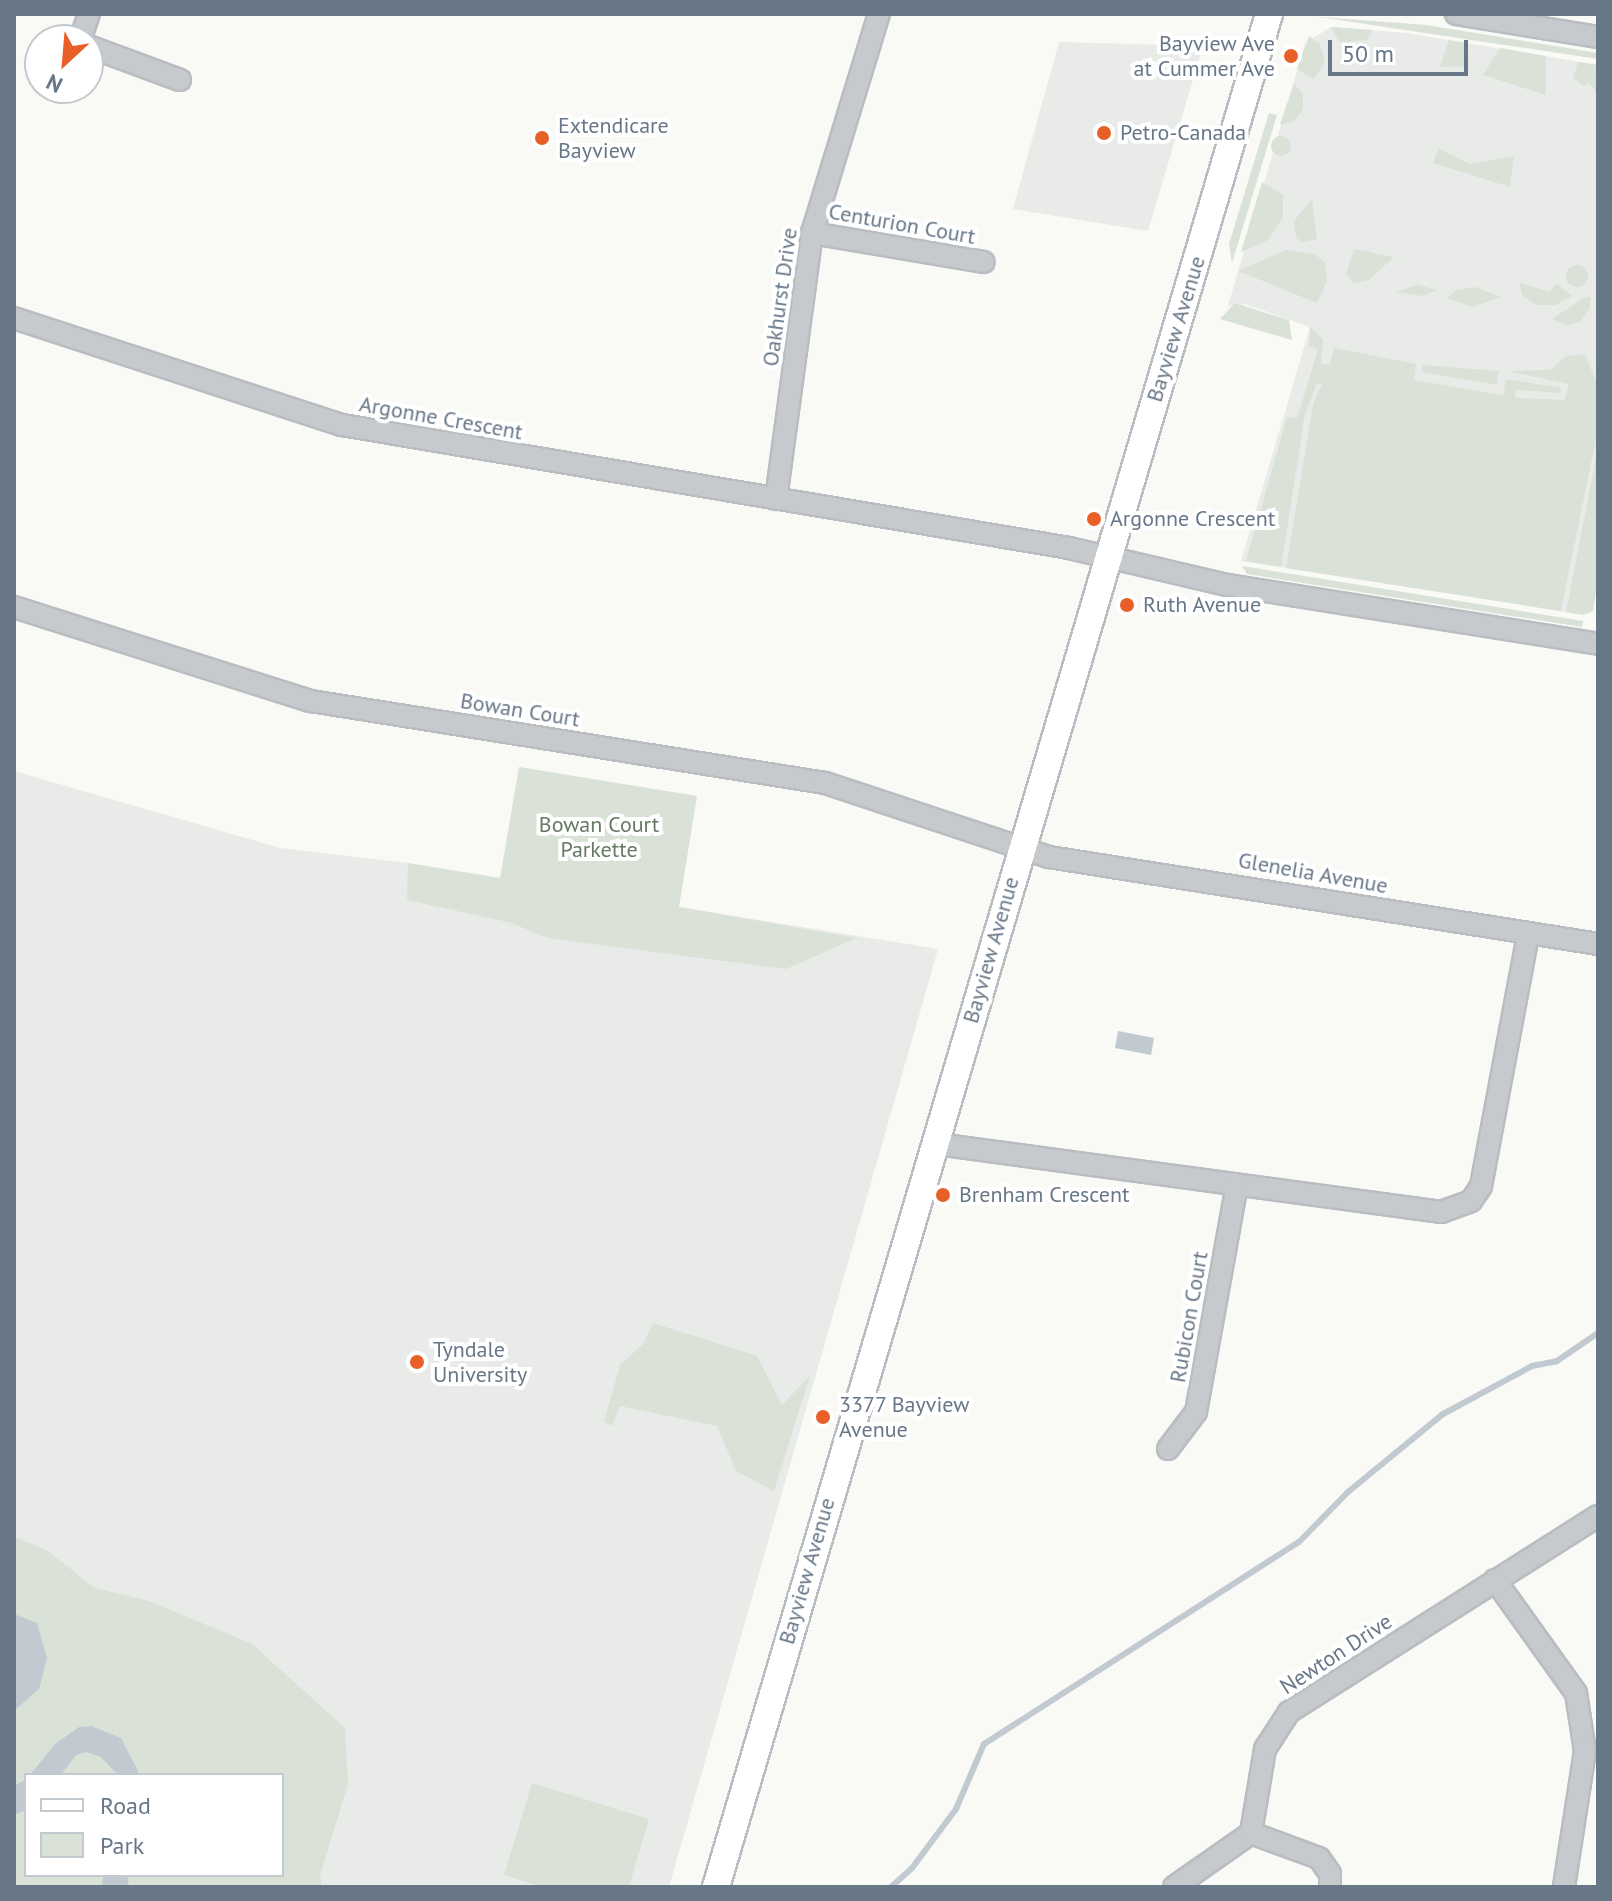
<!DOCTYPE html>
<style>
body{margin:0}
#map{position:relative;width:1612px;height:1901px;overflow:hidden;background:#f9f9f6;font-family:"PT Sans",sans-serif}
div>[style]{position:absolute}
.built>*{inset:0;background:#e9ebe9}
.green>*{inset:0;background:#dae1d7}
.round{border-radius:50%}
.water>*{inset:0;background:#c1cad0}
.stream>*{height:6px;margin:-3px;padding:0 3px;transform-origin:3px;border-radius:3px;background:#c1cad0}
.roads{filter:drop-shadow(2px 0 #b9bdc1) drop-shadow(-2px 0 #b9bdc1) drop-shadow(0 2px #b9bdc1) drop-shadow(0 -2px #b9bdc1)}
.minor>*{height:20px;margin:-10px;padding:0 10px;transform-origin:10px;border-radius:10px;background:#c6cacd}
.major>*{height:26px;margin:-13px;padding:0 13px;transform-origin:13px;border-radius:13px;background:#fff}
.dots>*{width:22px;height:22px;translate:-50% -50%;box-sizing:border-box;border:4px solid #fff;border-radius:50%}
span{translate:-50% -50%;white-space:nowrap;text-align:center;line-height:1.15;-webkit-text-stroke:8px #fff;paint-order:stroke}
.poi-label{font-size:22px;color:#677788}
.right{translate:-100% -50%;text-align:right}
.left{translate:0 -50%;text-align:left}
.street-label{font-size:22px;color:#677788}
.park-label{font-size:22px;color:#657a62}
.frame{position:absolute;inset:0;border:16px solid #677788;pointer-events:none}
.legend{position:absolute;left:24px;top:1773px;width:260px;height:104px;box-sizing:border-box;background:#fff;border:2px solid #c2c9cf;margin:0;padding:10px 14px;list-style:none;font-size:24px;color:#677788}
.legend li{display:flex;align-items:center;gap:16px;height:40px}
.legend b{width:40px;border:2px solid #c2c9cf}
.north{position:absolute;left:24px;top:24px;width:80px;height:80px;box-sizing:border-box;background:#fff;border:2px solid #c2c9cf;border-radius:50%;rotate:206deg;font-size:22px;font-weight:700;line-height:32px;text-align:center;color:#677788}
.north::after{content:'';display:block;margin:auto;width:28px;height:36px;background:#e86027;clip-path:polygon(50% 0,100% 100%,50% 72%,0 100%)}
.scale{position:absolute;left:1328px;top:40px;width:140px;height:36px;box-sizing:border-box;border:4px solid #677788;border-top:0;padding-left:10px;font-size:24px;line-height:28px;white-space:nowrap;color:#677788;-webkit-text-stroke:6px #fff;paint-order:stroke}
</style>
<div id="map">
<div class="built">
<i style="clip-path:polygon(1331px 27px,1407px 33px,1598px 65px,1598px 519px,1584px 615px,1241px 561px,1310px 327px,1245px 304px,1228px 306px,1305px 43px)"></i>
<i style="clip-path:polygon(1059px 42px,1203px 46px,1148px 231px,1013px 209px)"></i>
<i style="clip-path:polygon(evenodd,14px 771px,280px 848px,408px 863px,938px 949px,669px 1887px,14px 1887px,14px 771px,26px 1775px,282px 1775px,282px 1875px,26px 1875px,26px 1775px)"></i>
</div>
<div class="green">
<i style="clip-path:polygon(1319px 17px,1426px 25px,1598px 53px,1598px 59px)"></i>
<i style="clip-path:polygon(1331px 27px,1372px 30px,1372px 33px,1367px 40px,1339px 42px)"></i>
<i style="clip-path:polygon(1309px 36px,1320px 44px,1325px 62px,1314px 79px,1297px 69px)"></i>
<i style="clip-path:polygon(1449px 40px,1466px 43px,1469px 66px,1440px 67px)"></i>
<i style="clip-path:polygon(1500px 48px,1546px 56px,1546px 95px,1483px 75px)"></i>
<i style="clip-path:polygon(1578px 62px,1598px 65px,1598px 94px,1589px 83px,1584px 86px,1573px 78px)"></i>
<i style="clip-path:polygon(1294px 84px,1303px 94px,1303px 109px,1294px 122px,1280px 124px)"></i>
<i style="clip-path:polygon(1269px 113px,1277px 115px,1232px 263px,1229px 244px)"></i>
<i class="round" style="left:1271px;top:136px;width:20px;height:20px"></i>
<i style="clip-path:polygon(1438px 148px,1469px 164px,1514px 156px,1510px 187px,1433px 163px)"></i>
<i style="clip-path:polygon(1262px 182px,1283px 195px,1283px 217px,1268px 240px,1241px 252px)"></i>
<i style="clip-path:polygon(1312px 199px,1317px 239px,1302px 242px,1296px 238px,1294px 221px)"></i>
<i style="clip-path:polygon(1354px 249px,1394px 257px,1369px 280px,1353px 283px,1346px 273px)"></i>
<i style="clip-path:polygon(1286px 250px,1315px 254px,1325px 263px,1327px 281px,1317px 303px,1238px 271px)"></i>
<i class="round" style="left:1566px;top:265px;width:22px;height:22px"></i>
<i style="clip-path:polygon(1519px 282px,1550px 292px,1556px 283px,1572px 296px,1556px 305px,1535px 305px,1522px 295px)"></i>
<i style="clip-path:polygon(1417px 285px,1438px 290px,1422px 296px,1396px 292px)"></i>
<i style="clip-path:polygon(1475px 287px,1500px 297px,1473px 307px,1446px 298px,1457px 290px)"></i>
<i style="clip-path:polygon(1585px 297px,1590px 297px,1590px 308px,1580px 322px,1568px 325px,1552px 319px)"></i>
<i style="clip-path:polygon(1235px 303px,1289px 320px,1292px 340px,1220px 319px)"></i>
<i style="clip-path:polygon(1310px 327px,1323px 339px,1321px 364px,1330px 365px,1334px 348px,1416px 364px,1414px 380px,1503px 395px,1506px 379px,1561px 388px,1560px 393px,1516px 390px,1515px 397px,1520px 398px,1565px 400px,1569px 384px,1507px 371px,1550px 370px,1566px 356px,1585px 354px,1598px 387px,1598px 429px,1561px 611px,1286px 568px,1313px 404px,1322px 384px,1317px 383px,1305px 414px,1281px 567px,1246px 561px,1287px 417px,1297px 418px,1318px 350px,1309px 346px)"></i>
<i style="clip-path:polygon(1423px 365px,1499px 371px,1497px 385px,1422px 372px)"></i>
<i style="clip-path:polygon(1598px 448px,1598px 581px,1593px 611px,1584px 615px,1566px 612px)"></i>
<i style="clip-path:polygon(1242px 566px,1583px 621px,1582px 627px,1297px 582px,1247px 574px)"></i>
<i style="clip-path:polygon(519px 767px,697px 796px,679px 907px,857px 938px,786px 969px,547px 938px,512px 923px,407px 900px,408px 863px,626px 899px,500px 878px)"></i>
<i style="clip-path:polygon(653px 1323px,757px 1356px,782px 1405px,810px 1376px,774px 1491px,736px 1471px,717px 1426px,620px 1406px,612px 1426px,604px 1422px,620px 1365px,643px 1344px)"></i>
<i style="clip-path:polygon(evenodd,14px 1537px,45px 1549px,95px 1588px,149px 1601px,252px 1644px,345px 1728px,348px 1784px,320px 1876px,322px 1887px,14px 1887px,14px 1537px,26px 1775px,282px 1775px,282px 1875px,26px 1875px,26px 1775px)"></i>
<i style="clip-path:polygon(532px 1783px,649px 1819px,629px 1887px,542px 1887px,504px 1875px)"></i>
</div>
<div class="water">
<i style="clip-path:polygon(1118px 1031px,1154px 1038px,1151px 1055px,1115px 1048px)"></i>
<i style="clip-path:polygon(14px 1614px,37px 1623px,47px 1658px,39px 1689px,14px 1711px)"></i>
<i style="clip-path:polygon(91px 1726px,121px 1738px,140px 1775px,118px 1775px,101px 1757px,86px 1752px,76px 1755px,61px 1775px,30px 1775px,55px 1744px,79px 1727px)"></i>
<i style="clip-path:polygon(26px 1779px,26px 1810px,14px 1815px,14px 1786px)"></i>
<i style="clip-path:polygon(103px 1875px,127px 1875px,129px 1887px,102px 1887px)"></i>
</div>
<div class="stream">
<i style="left:891px;top:1887px;width:28px;rotate:-42deg"></i>
<i style="left:912px;top:1868px;width:74px;rotate:-53.3deg"></i>
<i style="left:956px;top:1809px;width:71px;rotate:-66.7deg"></i>
<i style="left:984px;top:1744px;width:374px;rotate:-32.7deg"></i>
<i style="left:1299px;top:1542px;width:70px;rotate:-45.6deg"></i>
<i style="left:1348px;top:1492px;width:123px;rotate:-39.4deg"></i>
<i style="left:1443px;top:1414px;width:101px;rotate:-28.3deg"></i>
<i style="left:1532px;top:1366px;width:25px;rotate:-11deg"></i>
<i style="left:1557px;top:1361px;width:50px;rotate:-34.3deg"></i>
</div>
<div class="roads">
<div class="minor">
<i style="left:1456px;top:14px;width:144px;rotate:9.2deg"></i>
<i style="left:80px;top:40px;width:28px;rotate:-71deg"></i>
<i style="left:88px;top:46px;width:98px;rotate:20.3deg"></i>
<i style="left:812px;top:233px;width:174px;rotate:9.6deg"></i>
<i style="left:14px;top:318px;width:345px;rotate:18.1deg"></i>
<i style="left:342px;top:425px;width:737px;rotate:9.6deg"></i>
<i style="left:1069px;top:548px;width:162px;rotate:13.2deg"></i>
<i style="left:1227px;top:585px;width:376px;rotate:9deg"></i>
<i style="left:776px;top:499px;width:268px;rotate:-82.3deg"></i>
<i style="left:812px;top:233px;width:229px;rotate:-73deg"></i>
<i style="left:14px;top:607px;width:312px;rotate:17.6deg"></i>
<i style="left:311px;top:701px;width:520px;rotate:9.06deg"></i>
<i style="left:825px;top:783px;width:236px;rotate:18.3deg"></i>
<i style="left:1049px;top:857px;width:556px;rotate:9deg"></i>
<i style="left:937px;top:1144px;width:509px;rotate:7.68deg"></i>
<i style="left:1441px;top:1212px;width:32px;rotate:-20deg"></i>
<i style="left:1471px;top:1201px;width:18px;rotate:-56deg"></i>
<i style="left:1481px;top:1186px;width:256px;rotate:-79.4deg"></i>
<i style="left:1168px;top:1449px;width:46px;rotate:-52.9deg"></i>
<i style="left:1196px;top:1412px;width:231px;rotate:-79.8deg"></i>
<i style="left:1495px;top:1580px;width:139px;rotate:54.4deg"></i>
<i style="left:1576px;top:1693px;width:59px;rotate:81.2deg"></i>
<i style="left:1585px;top:1751px;width:138px;rotate:98.8deg"></i>
<i style="left:1251px;top:1833px;width:72px;rotate:20.2deg"></i>
<i style="left:1319px;top:1858px;width:19px;rotate:55deg"></i>
<i style="left:1330px;top:1874px;width:13px;rotate:90deg"></i>
<i style="left:1174px;top:1887px;width:94px;rotate:-35deg"></i>
<i style="left:1251px;top:1833px;width:85px;rotate:-80.5deg"></i>
<i style="left:1265px;top:1749px;width:44px;rotate:-57deg"></i>
<i style="left:1289px;top:1712px;width:366px;rotate:-32.4deg"></i>
</div>
<div class="major">
<i style="left:716px;top:1887px;width:1953px;rotate:-73.55deg"></i>
</div>
</div>
<div class="dots">
<i style="left:1291px;top:56px;background:#e86027"></i>
<i style="left:1104px;top:133px;background:#e86027"></i>
<i style="left:542px;top:138px;background:#e86027"></i>
<i style="left:1094px;top:519px;background:#e86027"></i>
<i style="left:1127px;top:605px;background:#e86027"></i>
<i style="left:943px;top:1195px;background:#e86027"></i>
<i style="left:417px;top:1362px;background:#e86027"></i>
<i style="left:823px;top:1417px;background:#e86027"></i>
</div>
<div class="poi-label">
<span class="right" style="left:1275px;top:56px">Bayview Ave<br>at Cummer Ave</span>
<span class="left" style="left:558px;top:138px">Extendicare<br>Bayview</span>
<span class="left" style="left:1120px;top:133px">Petro-Canada</span>
<span class="left" style="left:1110px;top:519px">Argonne Crescent</span>
<span class="left" style="left:1143px;top:605px">Ruth Avenue</span>
<span class="left" style="left:959px;top:1195px">Brenham Crescent</span>
<span class="left" style="left:433px;top:1362px">Tyndale<br>University</span>
<span class="left" style="left:839px;top:1417px">3377 Bayview<br>Avenue</span>
</div>
<div class="street-label">
<span style="left:902px;top:224px;rotate:10deg">Centurion Court</span>
<span style="left:780px;top:297px;rotate:-82deg">Oakhurst Drive</span>
<span style="left:1176px;top:329px;rotate:-73deg">Bayview Avenue</span>
<span style="left:441px;top:418px;rotate:10deg">Argonne Crescent</span>
<span style="left:520px;top:710px;rotate:9deg">Bowan Court</span>
<span style="left:1313px;top:873px;rotate:10deg">Glenelia Avenue</span>
<span style="left:991px;top:950px;rotate:-74deg">Bayview Avenue</span>
<span style="left:1189px;top:1317px;rotate:-80deg">Rubicon Court</span>
<span style="left:807px;top:1571px;rotate:-74deg">Bayview Avenue</span>
<span style="left:1336px;top:1654px;rotate:-33deg">Newton Drive</span>
</div>
<div class="park-label">
<span style="left:599px;top:837px">Bowan Court<br>Parkette</span>
</div>
<div class="frame"></div>
<ul class="legend">
<li><b style="height:10px;background:#fff"></b>Road</li>
<li><b style="height:22px;background:#dae1d7"></b>Park</li>
</ul>
<div class="north">N</div>
<div class="scale">50 m</div>
</div>
